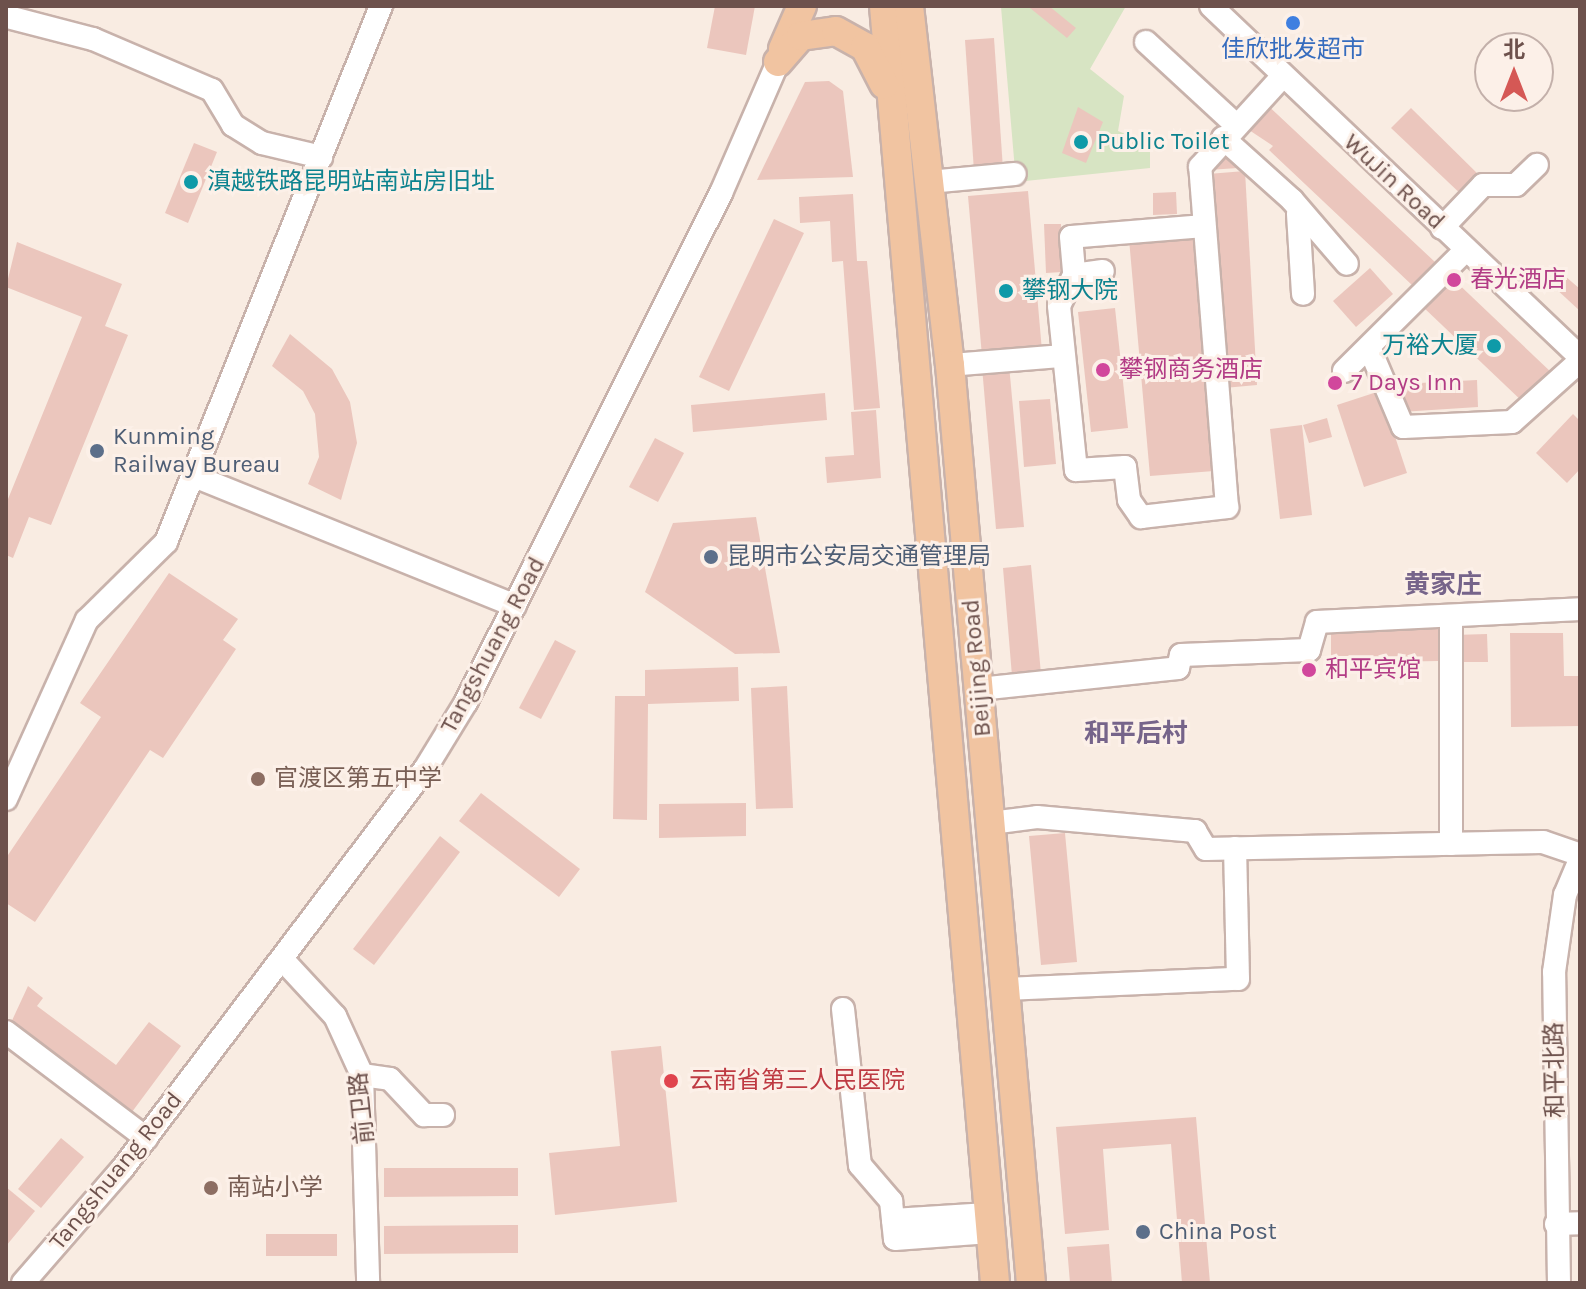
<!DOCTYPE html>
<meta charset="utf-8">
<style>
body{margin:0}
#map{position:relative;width:1586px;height:1289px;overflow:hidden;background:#f9ece2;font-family:Karla,"Noto Sans SC",sans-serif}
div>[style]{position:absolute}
.green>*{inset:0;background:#d7e4c3}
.building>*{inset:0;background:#ebc6bd}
.roads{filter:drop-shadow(2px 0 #c8b2ab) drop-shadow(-2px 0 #c8b2ab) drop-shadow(0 2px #c8b2ab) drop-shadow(0 -2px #c8b2ab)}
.minor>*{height:22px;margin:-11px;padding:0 11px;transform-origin:11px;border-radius:11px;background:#fff}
.major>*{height:28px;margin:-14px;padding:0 14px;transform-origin:14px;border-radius:14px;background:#f1c4a1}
.dots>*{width:22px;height:22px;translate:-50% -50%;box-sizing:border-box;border:4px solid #fcf0e8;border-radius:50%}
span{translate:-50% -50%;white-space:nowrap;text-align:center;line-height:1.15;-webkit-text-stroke:6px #fcf0e8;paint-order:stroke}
.shop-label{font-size:24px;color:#366cbe}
.culture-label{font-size:24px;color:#0d838f}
.left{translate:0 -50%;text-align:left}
.right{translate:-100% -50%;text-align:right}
.street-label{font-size:24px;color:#6d514c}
.hotel-label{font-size:24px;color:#b23c85}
.service-label{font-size:24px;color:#4e5e75}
.education-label{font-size:24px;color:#785e54}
.health-label{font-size:24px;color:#be3a42}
.neighbourhood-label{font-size:26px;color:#76648a;font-weight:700}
.frame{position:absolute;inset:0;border:8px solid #6d514c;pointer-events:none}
.north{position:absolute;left:1474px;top:32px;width:80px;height:80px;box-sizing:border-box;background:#fcf0e8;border:2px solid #c3b0aa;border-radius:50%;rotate:0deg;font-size:22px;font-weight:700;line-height:32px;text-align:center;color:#6d514c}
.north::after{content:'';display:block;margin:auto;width:28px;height:36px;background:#d55855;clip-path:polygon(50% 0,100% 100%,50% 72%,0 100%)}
</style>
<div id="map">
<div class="green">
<i style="clip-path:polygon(948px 6px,1126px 6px,1090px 69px,1124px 96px,1118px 131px,1150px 144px,1150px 168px,1016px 182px,1001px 7px)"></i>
</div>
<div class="building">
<i style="clip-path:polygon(715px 6px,755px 6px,746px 55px,707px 48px)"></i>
<i style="clip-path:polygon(1049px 6px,1076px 28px,1067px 38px,1030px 8px)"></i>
<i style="clip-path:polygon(994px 38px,1003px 169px,974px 171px,965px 40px)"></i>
<i style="clip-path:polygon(829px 81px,843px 91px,853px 177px,757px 180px,805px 82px)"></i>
<i style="clip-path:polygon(1262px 100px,1435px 262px,1413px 286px,1269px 150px,1273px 146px,1240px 124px)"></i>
<i style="clip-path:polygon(1078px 107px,1103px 122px,1086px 163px,1062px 153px)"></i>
<i style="clip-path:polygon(1411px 108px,1483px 179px,1465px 198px,1391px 128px)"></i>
<i style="clip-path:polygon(194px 143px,217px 152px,188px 223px,165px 213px)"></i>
<i style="clip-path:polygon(1237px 157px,1238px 168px,1208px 170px,1207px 159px)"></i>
<i style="clip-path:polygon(1245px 171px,1257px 385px,1224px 388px,1208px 174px)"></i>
<i style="clip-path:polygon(1028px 191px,1042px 351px,982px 356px,968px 196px)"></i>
<i style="clip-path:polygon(1176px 192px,1177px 214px,1153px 215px,1153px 193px)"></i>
<i style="clip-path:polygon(853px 194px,857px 261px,867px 261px,880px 408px,854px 410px,843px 261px,832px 262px,830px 221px,800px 223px,799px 197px)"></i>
<i style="clip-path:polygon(774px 219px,804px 233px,729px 391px,699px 377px)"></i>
<i style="clip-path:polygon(1044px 224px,1061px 224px,1062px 272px,1046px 273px)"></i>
<i style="clip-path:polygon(1193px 233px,1214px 471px,1150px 476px,1129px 239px)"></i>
<i style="clip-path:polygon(17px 242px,122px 284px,105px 326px,128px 335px,51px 525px,29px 517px,13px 558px,6px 555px,6px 504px,82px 317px,6px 287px)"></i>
<i style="clip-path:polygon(1370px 268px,1393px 294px,1356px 327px,1333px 301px)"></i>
<i style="clip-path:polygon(1450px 276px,1553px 374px,1525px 404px,1422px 306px)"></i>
<i style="clip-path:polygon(1565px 276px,1580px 289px,1580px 311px,1554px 287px)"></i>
<i style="clip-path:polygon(1115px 308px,1128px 428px,1091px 432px,1078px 312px)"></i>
<i style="clip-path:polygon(290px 334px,332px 369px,350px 402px,357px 443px,341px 500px,308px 484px,319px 457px,315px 414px,303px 391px,272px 366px)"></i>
<i style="clip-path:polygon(1009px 365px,1024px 527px,996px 529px,982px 367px)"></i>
<i style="clip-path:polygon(1477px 380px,1478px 407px,1401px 412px,1400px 384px)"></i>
<i style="clip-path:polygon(1380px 391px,1407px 473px,1364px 487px,1337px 405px)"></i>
<i style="clip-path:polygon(825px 393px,827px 420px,693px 432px,691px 405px)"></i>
<i style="clip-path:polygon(1050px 399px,1056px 464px,1024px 467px,1019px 401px)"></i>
<i style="clip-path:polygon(876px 410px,881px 478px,827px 483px,825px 457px,854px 455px,851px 412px)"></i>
<i style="clip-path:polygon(1573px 414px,1580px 421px,1580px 469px,1567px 483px,1536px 453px)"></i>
<i style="clip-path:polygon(1327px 418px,1332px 437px,1309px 443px,1303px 425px)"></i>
<i style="clip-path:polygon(1302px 425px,1312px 515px,1280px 519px,1270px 429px)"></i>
<i style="clip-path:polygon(655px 438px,684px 453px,658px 502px,629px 487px)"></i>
<i style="clip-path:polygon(756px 517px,780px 653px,735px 654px,645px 592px,673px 523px)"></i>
<i style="clip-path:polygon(1031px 565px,1041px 674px,1012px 676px,1003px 568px)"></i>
<i style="clip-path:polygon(169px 573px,238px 619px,223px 640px,236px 649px,163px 758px,150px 750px,35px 922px,6px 903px,6px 858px,101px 717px,80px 703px)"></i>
<i style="clip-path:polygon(1438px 629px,1438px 661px,1331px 663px,1331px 631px)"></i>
<i style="clip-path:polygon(1510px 633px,1563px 633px,1564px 676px,1580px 676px,1580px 726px,1511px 727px)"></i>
<i style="clip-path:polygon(1487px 634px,1488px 662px,1455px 662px,1454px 635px)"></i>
<i style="clip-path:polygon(555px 640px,576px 651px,541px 719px,519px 708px)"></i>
<i style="clip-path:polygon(738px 667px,739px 701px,648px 704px,647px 820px,613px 819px,615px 696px,645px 696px,645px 670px)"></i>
<i style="clip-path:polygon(787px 686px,793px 808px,756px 809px,751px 688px)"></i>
<i style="clip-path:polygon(481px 793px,580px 869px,559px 897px,459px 821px)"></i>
<i style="clip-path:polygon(746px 803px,746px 836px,659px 838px,659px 804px)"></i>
<i style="clip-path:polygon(1065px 833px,1077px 962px,1041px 965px,1029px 836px)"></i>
<i style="clip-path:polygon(440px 836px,460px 852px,374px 965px,353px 949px)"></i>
<i style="clip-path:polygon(28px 986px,43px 998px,37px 1006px,116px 1065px,149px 1022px,181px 1046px,129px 1116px,9px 1027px)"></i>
<i style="clip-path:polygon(661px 1046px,677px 1202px,555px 1215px,549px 1153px,620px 1146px,611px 1051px)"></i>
<i style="clip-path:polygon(1196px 1117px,1210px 1283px,1182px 1283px,1171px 1144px,1103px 1149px,1109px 1230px,1065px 1234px,1056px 1127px)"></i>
<i style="clip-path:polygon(61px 1138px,84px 1157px,41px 1208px,18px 1189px)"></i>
<i style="clip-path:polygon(384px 1168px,518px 1168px,518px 1196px,384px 1197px)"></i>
<i style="clip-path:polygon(6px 1187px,35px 1211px,6px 1246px)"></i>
<i style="clip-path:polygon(518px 1225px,518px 1253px,384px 1254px,384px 1226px)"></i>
<i style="clip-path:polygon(266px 1234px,337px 1234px,337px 1256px,266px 1256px)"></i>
<i style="clip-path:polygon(1109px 1244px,1112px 1283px,1070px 1283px,1067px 1247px)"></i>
</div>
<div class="roads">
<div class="minor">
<i style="left:1211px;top:6px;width:509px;rotate:43.57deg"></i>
<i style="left:8px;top:17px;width:88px;rotate:14.5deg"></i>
<i style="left:93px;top:39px;width:129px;rotate:23.2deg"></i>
<i style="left:212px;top:90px;width:41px;rotate:59deg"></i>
<i style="left:233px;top:125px;width:34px;rotate:32deg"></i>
<i style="left:262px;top:143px;width:61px;rotate:13.3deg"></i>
<i style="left:1146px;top:42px;width:122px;rotate:42.7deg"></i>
<i style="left:1223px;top:138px;width:93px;rotate:41.9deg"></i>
<i style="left:1292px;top:200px;width:84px;rotate:49.3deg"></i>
<i style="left:929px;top:182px;width:86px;rotate:-5.3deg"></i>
<i style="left:1298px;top:214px;width:80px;rotate:86.4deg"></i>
<i style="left:1204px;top:226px;width:133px;rotate:175.3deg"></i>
<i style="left:1071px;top:237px;width:38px;rotate:85deg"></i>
<i style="left:1074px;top:275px;width:34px;rotate:116deg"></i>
<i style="left:1059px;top:306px;width:165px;rotate:84.1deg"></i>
<i style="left:1076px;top:470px;width:49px;rotate:-3.5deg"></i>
<i style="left:1125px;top:467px;width:33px;rotate:83deg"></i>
<i style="left:1129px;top:500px;width:21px;rotate:55deg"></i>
<i style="left:1141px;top:517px;width:87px;rotate:-6.6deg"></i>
<i style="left:1227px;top:507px;width:341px;rotate:-94.5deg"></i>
<i style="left:1200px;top:167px;width:122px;rotate:-47.7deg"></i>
<i style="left:1442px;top:228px;width:59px;rotate:-46.4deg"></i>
<i style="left:1483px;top:185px;width:33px"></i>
<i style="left:1516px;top:185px;width:29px;rotate:-44deg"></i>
<i style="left:1074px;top:275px;width:29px;rotate:-8deg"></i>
<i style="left:1369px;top:347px;width:87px;rotate:67deg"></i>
<i style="left:1403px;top:427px;width:109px;rotate:-2.6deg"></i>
<i style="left:1512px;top:422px;width:91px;rotate:-41.9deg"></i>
<i style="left:950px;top:365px;width:112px;rotate:-4.6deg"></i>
<i style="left:1344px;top:371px;width:172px;rotate:-44.8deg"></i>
<i style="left:194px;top:476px;width:346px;rotate:22deg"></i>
<i style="left:1451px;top:620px;width:224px;rotate:90deg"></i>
<i style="left:979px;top:689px;width:200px;rotate:-6deg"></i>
<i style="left:1178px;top:668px;width:13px;rotate:-77deg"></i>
<i style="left:1181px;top:655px;width:128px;rotate:-2.2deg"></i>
<i style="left:1309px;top:650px;width:29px;rotate:-74deg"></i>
<i style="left:1317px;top:622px;width:263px;rotate:-2.8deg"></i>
<i style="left:6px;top:799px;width:196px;rotate:-65.7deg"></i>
<i style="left:87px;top:620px;width:111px;rotate:-44.6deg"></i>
<i style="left:166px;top:542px;width:578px;rotate:-68.14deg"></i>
<i style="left:991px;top:823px;width:46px;rotate:-7.4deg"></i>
<i style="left:1037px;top:817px;width:159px;rotate:5.1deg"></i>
<i style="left:1195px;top:831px;width:21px;rotate:59deg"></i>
<i style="left:1206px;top:849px;width:337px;rotate:-1.2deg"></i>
<i style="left:1543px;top:842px;width:39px;rotate:19deg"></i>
<i style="left:282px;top:959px;width:78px;rotate:47.1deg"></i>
<i style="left:335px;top:1016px;width:65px;rotate:65.4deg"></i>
<i style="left:362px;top:1075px;width:208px;rotate:88.3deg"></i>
<i style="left:1005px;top:989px;width:233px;rotate:-2.5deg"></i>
<i style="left:1238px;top:979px;width:131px;rotate:-91.3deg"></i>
<i style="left:843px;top:1009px;width:157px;rotate:83.8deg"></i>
<i style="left:860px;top:1165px;width:48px;rotate:49.3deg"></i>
<i style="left:891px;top:1201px;width:38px;rotate:84deg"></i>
<i style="left:895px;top:1239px;width:95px;rotate:-4.2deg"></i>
<i style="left:6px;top:1032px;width:176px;rotate:37.1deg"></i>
<i style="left:362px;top:1075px;width:28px;rotate:8deg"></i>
<i style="left:390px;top:1079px;width:50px;rotate:46.6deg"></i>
<i style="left:424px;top:1115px;width:19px"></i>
<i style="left:893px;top:1220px;width:95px;rotate:-3.6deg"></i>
<i style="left:1556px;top:1224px;width:24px;rotate:-2deg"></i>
<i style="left:23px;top:1283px;width:152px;rotate:-49deg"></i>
<i style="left:123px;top:1168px;width:500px;rotate:-52.88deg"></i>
<i style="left:425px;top:769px;width:79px;rotate:-58.5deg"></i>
<i style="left:466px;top:702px;width:569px;rotate:-63.39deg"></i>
<i style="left:721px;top:193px;width:143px;rotate:-66.5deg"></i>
<i style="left:1559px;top:1283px;width:311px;rotate:-90.9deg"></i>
<i style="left:1554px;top:972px;width:78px;rotate:-81.9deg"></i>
<i style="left:1565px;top:895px;width:38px;rotate:-67deg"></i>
</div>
<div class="major">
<i style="left:884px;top:6px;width:1282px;rotate:85.03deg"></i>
<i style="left:909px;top:6px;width:361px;rotate:83.5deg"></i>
<i style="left:950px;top:365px;width:922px;rotate:84.96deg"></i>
<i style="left:783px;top:49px;width:47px;rotate:-66.2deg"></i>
<i style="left:778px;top:62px;width:35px;rotate:-49deg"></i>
<i style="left:801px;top:36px;width:35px;rotate:-8deg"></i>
<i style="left:836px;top:31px;width:33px;rotate:29deg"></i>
<i style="left:865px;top:47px;width:42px;rotate:62.8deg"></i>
</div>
</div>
<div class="dots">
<i style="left:1293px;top:23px;background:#3f7fe0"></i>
<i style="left:1081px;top:142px;background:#0f9aa8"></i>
<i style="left:191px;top:182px;background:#0f9aa8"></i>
<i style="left:1454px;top:280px;background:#d1479c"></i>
<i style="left:1006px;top:291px;background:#0f9aa8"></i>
<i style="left:1494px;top:346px;background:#0f9aa8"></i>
<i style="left:1103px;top:370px;background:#d1479c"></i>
<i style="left:1335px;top:383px;background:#d1479c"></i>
<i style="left:97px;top:451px;background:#5c6f8a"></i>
<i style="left:711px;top:557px;background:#5c6f8a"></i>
<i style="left:1309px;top:670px;background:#d1479c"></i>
<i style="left:258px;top:779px;background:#8d6e63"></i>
<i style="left:671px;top:1081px;background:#e0444e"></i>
<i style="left:211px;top:1188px;background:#8d6e63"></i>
<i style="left:1143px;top:1232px;background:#5c6f8a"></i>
</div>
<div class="shop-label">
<span style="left:1293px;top:50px">佳欣批发超市</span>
</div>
<div class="culture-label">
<span class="left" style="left:1097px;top:142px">Public Toilet</span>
<span class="left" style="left:207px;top:182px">滇越铁路昆明站南站房旧址</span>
<span class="left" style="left:1022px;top:291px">攀钢大院</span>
<span class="right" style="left:1478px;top:346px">万裕大厦</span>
</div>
<div class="street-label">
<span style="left:1394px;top:182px;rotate:43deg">WuJin Road</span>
<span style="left:493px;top:645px;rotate:-62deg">Tangshuang Road</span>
<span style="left:977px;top:668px;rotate:-95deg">Beijing Road</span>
<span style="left:1555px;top:1070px;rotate:-91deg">和平北路</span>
<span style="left:362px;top:1108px;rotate:-96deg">前卫路</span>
<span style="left:116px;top:1171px;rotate:-51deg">Tangshuang Road</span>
</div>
<div class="hotel-label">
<span class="left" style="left:1470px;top:280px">春光酒店</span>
<span class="left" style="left:1119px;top:370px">攀钢商务酒店</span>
<span class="left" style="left:1351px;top:383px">7 Days Inn</span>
<span class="left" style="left:1325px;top:670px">和平宾馆</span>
</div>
<div class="service-label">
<span class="left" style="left:113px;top:451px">Kunming<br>Railway Bureau</span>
<span class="left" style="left:727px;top:557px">昆明市公安局交通管理局</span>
<span class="left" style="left:1159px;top:1232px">China Post</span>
</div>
<div class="education-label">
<span class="left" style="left:274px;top:779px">官渡区第五中学</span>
<span class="left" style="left:227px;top:1188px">南站小学</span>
</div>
<div class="health-label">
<span class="left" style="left:689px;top:1081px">云南省第三人民医院</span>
</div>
<div class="neighbourhood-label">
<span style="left:1443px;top:585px">黄家庄</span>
<span style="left:1136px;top:734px">和平后村</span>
</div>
<div class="frame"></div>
<div class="north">北</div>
</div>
